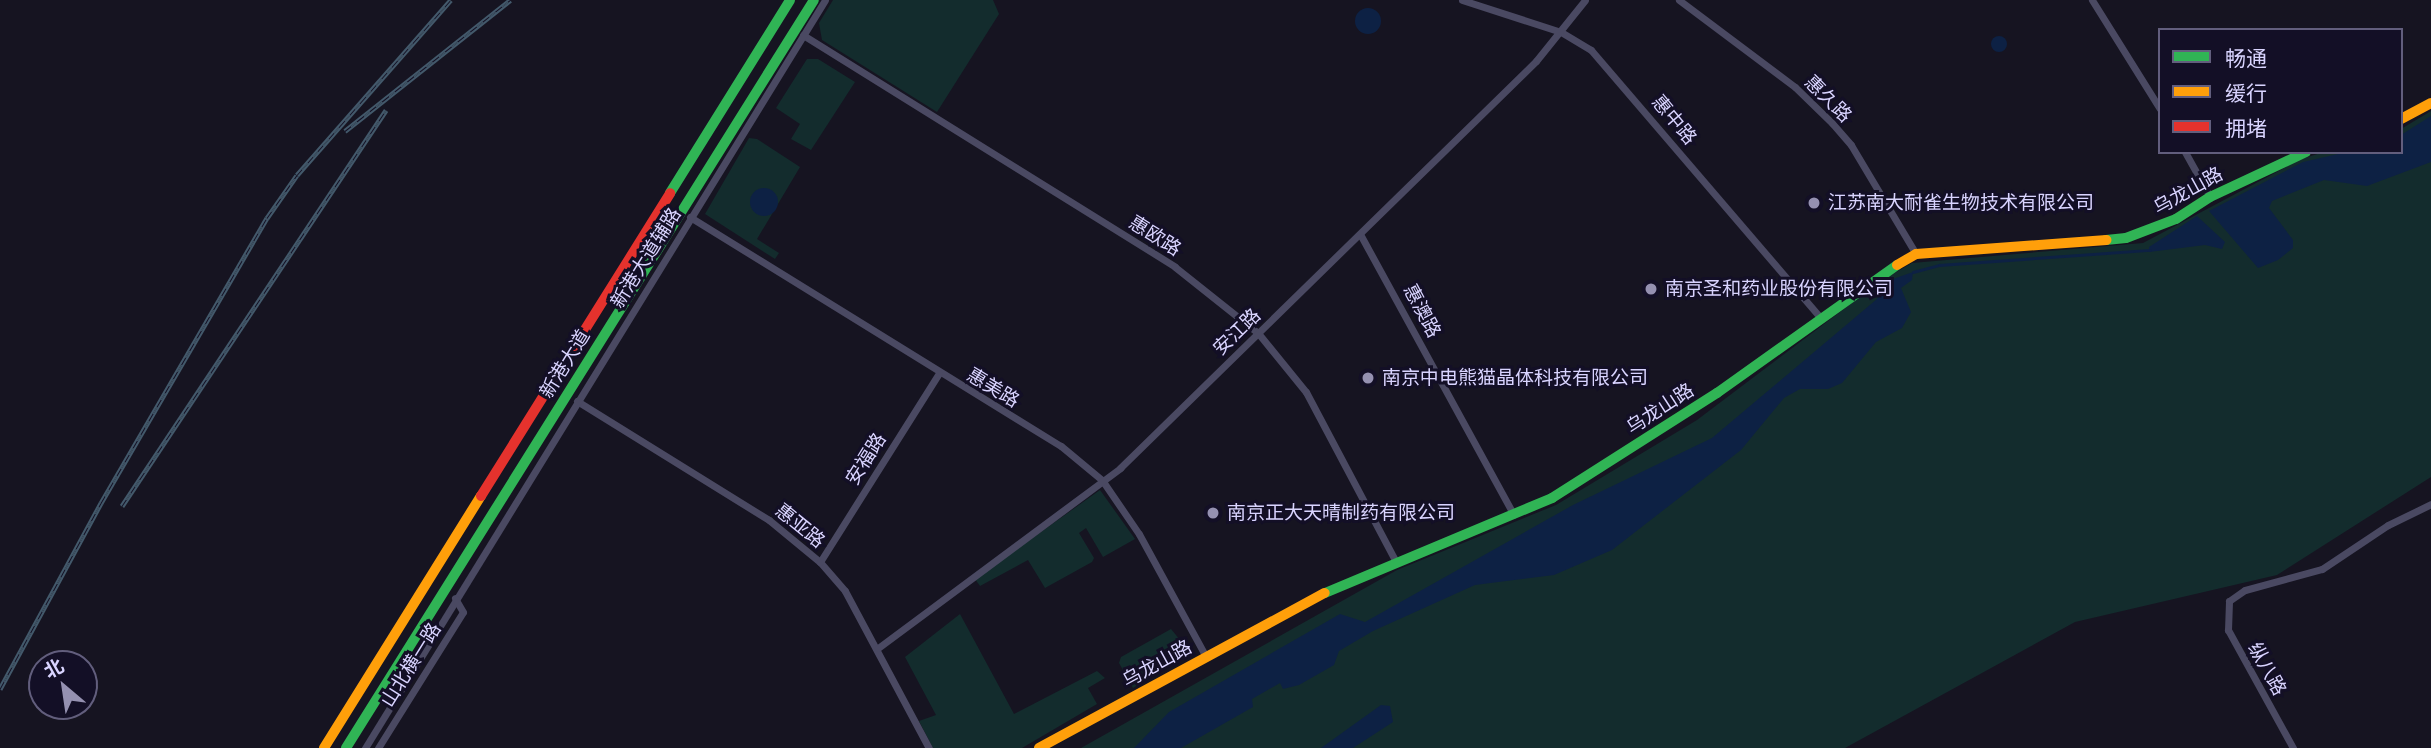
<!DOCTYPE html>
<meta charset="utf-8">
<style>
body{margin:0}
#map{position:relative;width:2431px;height:748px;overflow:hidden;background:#161421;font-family:Ubuntu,"Noto Sans SC",sans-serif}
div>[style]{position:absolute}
.green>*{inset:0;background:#132c2d}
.water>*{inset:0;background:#0d2144}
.round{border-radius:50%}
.stream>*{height:2.5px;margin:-1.25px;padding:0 1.25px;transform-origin:1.25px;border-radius:1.25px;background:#0d2144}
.street>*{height:7px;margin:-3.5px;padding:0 3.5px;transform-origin:3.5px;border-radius:3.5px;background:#4a4962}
.fast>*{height:10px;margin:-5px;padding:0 5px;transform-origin:5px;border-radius:5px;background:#30b455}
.slow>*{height:10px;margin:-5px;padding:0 5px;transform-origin:5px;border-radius:5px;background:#ff9f0a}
.jam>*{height:10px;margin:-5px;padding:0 5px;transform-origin:5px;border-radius:5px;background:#e5322d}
.rail>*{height:5px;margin-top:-2.5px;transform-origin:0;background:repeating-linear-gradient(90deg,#130f26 0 8px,#43596b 0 16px);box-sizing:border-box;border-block:2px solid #43596b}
.dots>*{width:19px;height:19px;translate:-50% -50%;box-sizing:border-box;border:4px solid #130f26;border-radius:50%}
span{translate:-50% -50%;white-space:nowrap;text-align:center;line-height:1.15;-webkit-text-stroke:6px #130f26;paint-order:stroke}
.street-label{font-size:19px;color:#d9d4ff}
.poi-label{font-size:19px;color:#d9d4ff}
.left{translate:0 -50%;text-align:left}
.legend{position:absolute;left:2158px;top:28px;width:245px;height:126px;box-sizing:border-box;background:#130f26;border:2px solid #625e7d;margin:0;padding:9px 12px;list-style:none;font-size:21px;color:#d9d4ff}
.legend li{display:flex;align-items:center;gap:14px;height:35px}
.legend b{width:35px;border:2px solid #625e7d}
.north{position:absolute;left:28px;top:650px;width:70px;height:70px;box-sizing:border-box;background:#130f26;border:2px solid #625e7d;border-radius:50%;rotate:331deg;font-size:19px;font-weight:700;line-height:28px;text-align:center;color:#d9d4ff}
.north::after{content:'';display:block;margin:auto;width:24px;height:32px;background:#9591b1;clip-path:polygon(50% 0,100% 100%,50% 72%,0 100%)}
</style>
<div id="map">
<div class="green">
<i style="clip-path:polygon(833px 0,993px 0,999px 14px,937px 112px,822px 40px,819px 23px)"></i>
<i style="clip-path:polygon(807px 59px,818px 59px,855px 82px,811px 150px,791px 139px,800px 124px,776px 108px)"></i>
<i style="clip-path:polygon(2431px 111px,2431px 477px,2277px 575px,2075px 622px,1845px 748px,1081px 748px,1397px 570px,1556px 505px,1697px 420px,1881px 281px,1912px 263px,2143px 243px,2301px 159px,2324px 152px,2401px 152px,2401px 129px)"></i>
<i style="clip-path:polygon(749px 138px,757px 139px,800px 167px,757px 239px,779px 253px,775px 259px,705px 214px)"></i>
<i style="clip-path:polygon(1100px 490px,1135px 539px,1103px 557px,1086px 528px,1079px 533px,1094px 558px,1092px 562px,1045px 588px,1028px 560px,980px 586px,975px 579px)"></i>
<i style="clip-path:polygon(960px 614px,1014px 714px,1097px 671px,1105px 678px,1088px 688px,1097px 704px,1022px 748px,933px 748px,919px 721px,936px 715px,905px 657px)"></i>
<i style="clip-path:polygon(1171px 629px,1185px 646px,1183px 657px,1133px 688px,1119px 663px,1121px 657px)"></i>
</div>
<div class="water">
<i class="round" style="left:1355px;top:8px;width:26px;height:26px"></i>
<i class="round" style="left:1991px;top:36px;width:16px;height:16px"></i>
<i style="clip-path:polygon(2431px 116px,2431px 162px,2367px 186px,2324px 180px,2272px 201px,2269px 208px,2293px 240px,2293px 248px,2278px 260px,2258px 268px,2209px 211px,2303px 162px,2347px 152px,2401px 152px,2401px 135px)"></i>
<i class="round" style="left:750px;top:188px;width:28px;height:28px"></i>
<i style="clip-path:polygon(2197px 216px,2225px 242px,2222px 249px,2205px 245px,2149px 252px,2149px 247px)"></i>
<i style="clip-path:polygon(1913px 272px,1912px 280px,1901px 288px,1911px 312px,1902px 328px,1876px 342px,1842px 383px,1828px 389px,1800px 389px,1784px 398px,1741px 450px,1612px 550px,1554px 575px,1475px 585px,1373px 631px,1339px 651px,1334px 665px,1299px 685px,1283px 689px,1280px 683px,1252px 699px,1253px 707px,1181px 748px,1134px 748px,1169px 712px,1340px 614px,1365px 622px,1573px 505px,1712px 438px,1877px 299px,1890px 280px)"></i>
<i style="clip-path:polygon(1381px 705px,1390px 706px,1393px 722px,1353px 748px,1321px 748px)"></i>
</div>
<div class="stream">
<i style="left:1913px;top:272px;width:27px;rotate:-15deg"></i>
<i style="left:1939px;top:265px;width:211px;rotate:-4.1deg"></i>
</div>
<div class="street">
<i style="left:1462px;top:0;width:104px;rotate:17.9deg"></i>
<i style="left:1561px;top:32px;width:35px;rotate:31deg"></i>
<i style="left:1591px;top:50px;width:353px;rotate:49.4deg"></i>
<i style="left:1679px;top:0;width:145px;rotate:36.9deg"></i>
<i style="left:1795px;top:87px;width:52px;rotate:44.2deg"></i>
<i style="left:1832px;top:123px;width:29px;rotate:49deg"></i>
<i style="left:1851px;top:145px;width:127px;rotate:59.2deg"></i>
<i style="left:2092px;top:0;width:128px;rotate:58deg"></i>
<i style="left:803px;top:35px;width:438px;rotate:31.9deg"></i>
<i style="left:1175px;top:267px;width:106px;rotate:38.5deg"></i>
<i style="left:1258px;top:333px;width:76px;rotate:50.9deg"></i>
<i style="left:1306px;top:392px;width:190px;rotate:62.1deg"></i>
<i style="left:2185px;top:152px;width:51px;rotate:60.9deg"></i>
<i style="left:690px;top:217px;width:436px;rotate:31.7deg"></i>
<i style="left:1061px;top:446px;width:53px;rotate:39.7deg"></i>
<i style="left:1102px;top:480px;width:65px;rotate:55.6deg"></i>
<i style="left:1139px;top:534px;width:140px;rotate:61.4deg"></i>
<i style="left:1360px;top:234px;width:320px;rotate:61.3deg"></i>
<i style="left:577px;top:401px;width:226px;rotate:31.8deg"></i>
<i style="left:769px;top:520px;width:66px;rotate:39.5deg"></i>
<i style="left:820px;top:562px;width:38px;rotate:49deg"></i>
<i style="left:845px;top:591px;width:178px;rotate:61.9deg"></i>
<i style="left:820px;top:562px;width:223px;rotate:-57.8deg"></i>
<i style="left:878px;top:648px;width:302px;rotate:-36.6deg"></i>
<i style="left:1120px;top:468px;width:582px;rotate:-44.37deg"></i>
<i style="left:1536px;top:61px;width:78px;rotate:-51.2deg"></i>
<i style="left:365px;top:748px;width:878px;rotate:-58.41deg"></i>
<i style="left:378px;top:748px;width:160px;rotate:-58deg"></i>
<i style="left:463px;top:612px;width:16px;rotate:-120deg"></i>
<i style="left:2293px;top:748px;width:135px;rotate:-118.8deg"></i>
<i style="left:2228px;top:630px;width:29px;rotate:-88deg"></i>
<i style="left:2229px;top:601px;width:19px;rotate:-35deg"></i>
<i style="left:2245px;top:590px;width:80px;rotate:-15.3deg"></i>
<i style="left:2322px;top:569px;width:79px;rotate:-33.7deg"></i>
<i style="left:2388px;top:525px;width:48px;rotate:-26deg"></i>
</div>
<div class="fast">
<i style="left:670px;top:193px;width:227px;rotate:-58.1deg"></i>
<i style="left:2106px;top:240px;width:20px;rotate:-6deg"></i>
<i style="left:2126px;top:238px;width:53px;rotate:-20.8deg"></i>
<i style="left:2176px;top:219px;width:40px;rotate:-32.9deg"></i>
<i style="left:2210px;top:197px;width:106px;rotate:-25.1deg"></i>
<i style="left:1325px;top:593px;width:246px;rotate:-22.7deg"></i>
<i style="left:1552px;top:498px;width:196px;rotate:-32.5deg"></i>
<i style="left:1717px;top:393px;width:221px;rotate:-35.4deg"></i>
<i style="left:346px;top:748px;width:882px;rotate:-57.97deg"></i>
</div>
<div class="slow">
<i style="left:2401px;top:119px;width:34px;rotate:-28deg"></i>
<i style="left:1897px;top:265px;width:22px;rotate:-30deg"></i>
<i style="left:1916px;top:254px;width:191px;rotate:-4.2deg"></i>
<i style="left:324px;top:748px;width:297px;rotate:-58.1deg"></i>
<i style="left:1039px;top:748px;width:325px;rotate:-28.5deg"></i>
</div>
<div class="jam">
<i style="left:481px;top:496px;width:357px;rotate:-58deg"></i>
</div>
<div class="rail">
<i style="left:345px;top:131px;width:211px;rotate:-38.4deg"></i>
<i style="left:122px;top:506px;width:476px;rotate:-56.3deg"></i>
<i style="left:0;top:689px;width:212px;rotate:-61.5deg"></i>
<i style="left:101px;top:503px;width:330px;rotate:-59.8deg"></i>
<i style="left:267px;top:218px;width:52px;rotate:-55.1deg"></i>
<i style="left:297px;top:175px;width:233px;rotate:-48.7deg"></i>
</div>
<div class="dots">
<i style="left:1814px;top:203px;background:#9591b1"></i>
<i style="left:1651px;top:289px;background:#9591b1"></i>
<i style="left:1368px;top:378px;background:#9591b1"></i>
<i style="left:1213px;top:513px;background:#9591b1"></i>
</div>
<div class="street-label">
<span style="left:1828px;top:99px;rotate:45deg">惠久路</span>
<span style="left:1674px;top:120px;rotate:50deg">惠中路</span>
<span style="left:2188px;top:191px;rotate:-29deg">乌龙山路</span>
<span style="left:1155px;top:236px;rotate:32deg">惠欧路</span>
<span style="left:646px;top:258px;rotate:-58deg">新港大道辅路</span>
<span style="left:1422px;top:311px;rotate:62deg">惠澳路</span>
<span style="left:1237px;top:332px;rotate:-44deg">安江路</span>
<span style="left:565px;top:364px;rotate:-58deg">新港大道</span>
<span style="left:993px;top:388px;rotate:31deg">惠美路</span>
<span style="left:1660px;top:409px;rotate:-33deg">乌龙山路</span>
<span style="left:866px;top:459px;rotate:-58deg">安福路</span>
<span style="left:800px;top:526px;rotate:39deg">惠亚路</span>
<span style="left:1157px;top:664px;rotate:-29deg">乌龙山路</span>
<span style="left:411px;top:665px;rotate:-58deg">山北横一路</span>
<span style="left:2267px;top:669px;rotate:61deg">纵八路</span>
</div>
<div class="poi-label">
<span class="left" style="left:1828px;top:203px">江苏南大耐雀生物技术有限公司</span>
<span class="left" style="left:1665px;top:289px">南京圣和药业股份有限公司</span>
<span class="left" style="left:1382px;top:378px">南京中电熊猫晶体科技有限公司</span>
<span class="left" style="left:1227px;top:513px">南京正大天晴制药有限公司</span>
</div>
<ul class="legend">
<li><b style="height:9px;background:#30b455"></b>畅通</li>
<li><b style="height:9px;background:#ff9f0a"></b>缓行</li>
<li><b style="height:9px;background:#e5322d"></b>拥堵</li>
</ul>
<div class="north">北</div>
</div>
